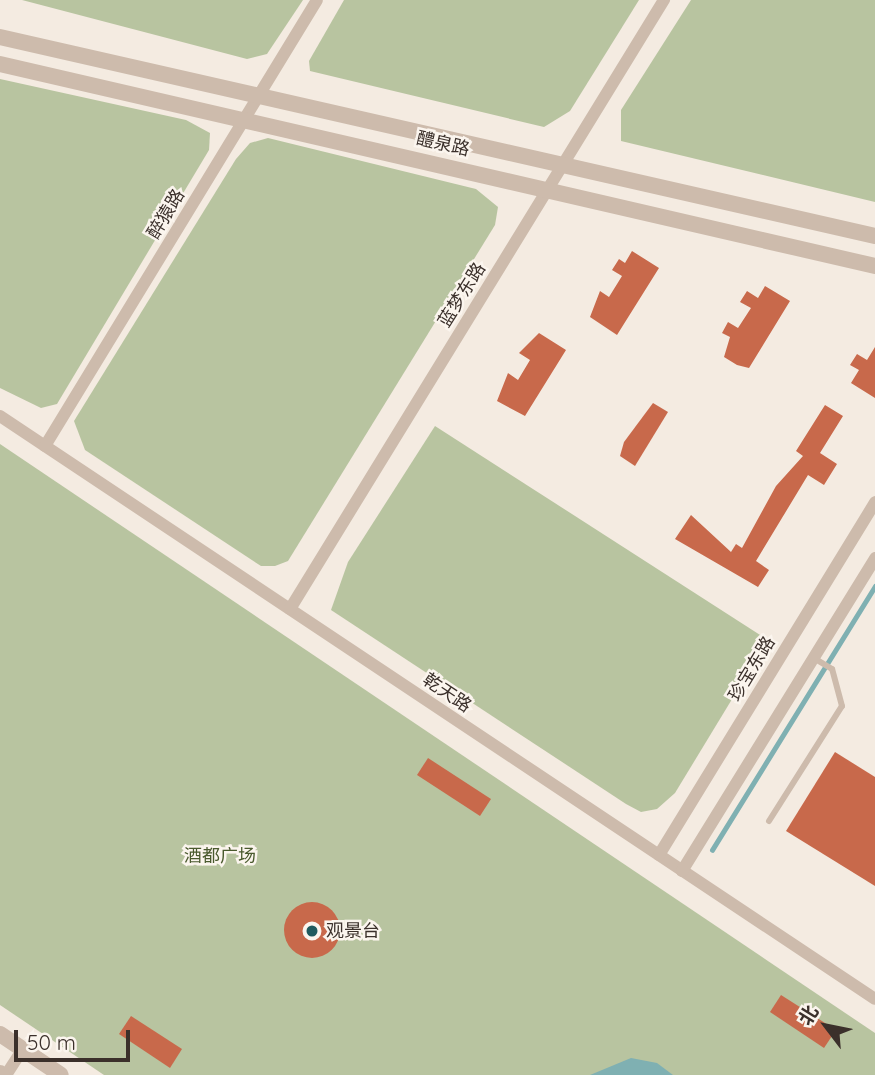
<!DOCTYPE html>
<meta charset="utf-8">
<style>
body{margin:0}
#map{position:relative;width:875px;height:1075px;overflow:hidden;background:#f4ebe1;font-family:Quicksand,"Noto Sans SC",sans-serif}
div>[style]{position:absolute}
.green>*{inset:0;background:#b8c4a0}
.water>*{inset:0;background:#7fb0b2}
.stream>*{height:4.5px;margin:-2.25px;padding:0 2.25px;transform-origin:2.25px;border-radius:2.25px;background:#7fb0b2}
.building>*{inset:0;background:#c8694b}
.round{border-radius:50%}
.service>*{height:6px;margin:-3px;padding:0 3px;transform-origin:3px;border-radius:3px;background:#cdbbac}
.minor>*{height:12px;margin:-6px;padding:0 6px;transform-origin:6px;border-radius:6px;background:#cdbbac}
.tertiary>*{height:16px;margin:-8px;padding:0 8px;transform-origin:8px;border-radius:8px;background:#cdbbac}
.dots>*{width:19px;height:19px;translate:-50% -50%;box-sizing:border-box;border:4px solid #fbf5ee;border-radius:50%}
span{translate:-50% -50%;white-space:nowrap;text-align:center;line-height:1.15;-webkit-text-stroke:5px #fbf5ee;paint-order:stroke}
.street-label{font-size:18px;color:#3b302b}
.park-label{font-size:18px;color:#4a5a2e}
.poi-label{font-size:18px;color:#3b302b}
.left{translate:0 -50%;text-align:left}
.north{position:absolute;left:791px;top:991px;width:70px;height:70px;-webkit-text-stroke:5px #fbf5ee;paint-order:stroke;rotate:302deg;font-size:19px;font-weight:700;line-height:28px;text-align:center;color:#3b302b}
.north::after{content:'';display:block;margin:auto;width:24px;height:32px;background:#3b302b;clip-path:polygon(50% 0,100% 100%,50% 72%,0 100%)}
.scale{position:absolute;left:14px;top:1030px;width:116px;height:32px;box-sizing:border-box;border:4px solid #3b302b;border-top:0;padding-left:9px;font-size:21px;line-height:24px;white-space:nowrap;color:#3b302b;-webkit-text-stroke:5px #fbf5ee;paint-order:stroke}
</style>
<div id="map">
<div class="green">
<i style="clip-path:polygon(22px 0,303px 0,267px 54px,247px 59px)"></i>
<i style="clip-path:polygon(344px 0,639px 0,570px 111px,544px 127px,310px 71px,309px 61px)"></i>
<i style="clip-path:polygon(691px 0,875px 0,875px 202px,621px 141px,621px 110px)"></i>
<i style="clip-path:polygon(0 79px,186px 120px,210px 133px,209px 150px,57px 404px,41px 408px,0 388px)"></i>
<i style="clip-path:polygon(268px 138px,476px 189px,498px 207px,495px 225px,288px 561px,275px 566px,261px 566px,85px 450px,74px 421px,236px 159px,250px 143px)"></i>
<i style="clip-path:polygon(435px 426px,768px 640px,675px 793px,657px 809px,641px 812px,626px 804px,331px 610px,348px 562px)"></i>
<i style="clip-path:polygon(0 444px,875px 1033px,875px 1075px,104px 1075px,0 1005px)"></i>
</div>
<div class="water">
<i style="clip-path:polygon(631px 1058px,657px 1063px,673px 1075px,590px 1075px)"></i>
</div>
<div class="stream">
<i style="left:712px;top:850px;width:310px;rotate:-58.3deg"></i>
</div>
<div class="building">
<i style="clip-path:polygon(632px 251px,659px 268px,617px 335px,590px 317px,600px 291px,609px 297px,622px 276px,612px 270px,619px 259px,625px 263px)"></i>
<i style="clip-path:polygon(765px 286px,790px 301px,749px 368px,737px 365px,724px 357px,730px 337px,722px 333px,728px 322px,738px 328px,751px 308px,740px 302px,747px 291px,758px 298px)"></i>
<i style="clip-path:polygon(539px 333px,566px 350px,525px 416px,497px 401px,508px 373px,518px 380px,530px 360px,519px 353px)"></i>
<i style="clip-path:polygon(875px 347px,875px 398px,851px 383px,859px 370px,850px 365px,857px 354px,867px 360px)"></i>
<i style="clip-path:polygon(653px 403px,668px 412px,635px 466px,620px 456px,624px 442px)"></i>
<i style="clip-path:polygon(825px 405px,843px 416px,820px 453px,837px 464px,824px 485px,808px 475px,756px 561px,769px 570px,758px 587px,675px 539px,691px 515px,731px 552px,736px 544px,742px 548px,776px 486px,803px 456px,796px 451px)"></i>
<i style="clip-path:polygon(835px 752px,875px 777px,875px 886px,786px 831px)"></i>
<i style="clip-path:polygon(428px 758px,491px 799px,480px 816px,417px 775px)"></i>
<i class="round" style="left:284px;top:902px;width:56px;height:56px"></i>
<i style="clip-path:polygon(781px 995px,836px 1030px,824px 1048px,770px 1012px)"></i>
<i style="clip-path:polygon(131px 1016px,182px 1049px,170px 1068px,119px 1034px)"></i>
</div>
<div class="service">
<i style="left:769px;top:821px;width:136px;rotate:-57.6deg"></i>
<i style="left:842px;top:706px;width:38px;rotate:-105deg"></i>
<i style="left:832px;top:669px;width:21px;rotate:-149deg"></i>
</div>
<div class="minor">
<i style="left:0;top:416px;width:1051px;rotate:33.67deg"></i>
<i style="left:45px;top:446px;width:522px;rotate:-58.62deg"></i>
<i style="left:290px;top:609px;width:715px;rotate:-58.45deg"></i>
<i style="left:659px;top:855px;width:414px;rotate:-58.5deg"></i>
<i style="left:682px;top:871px;width:368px;rotate:-58.3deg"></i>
<i style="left:6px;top:1075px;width:31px;rotate:-57deg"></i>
</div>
<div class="tertiary">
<i style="left:0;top:37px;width:897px;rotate:12.81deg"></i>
<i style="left:0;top:64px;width:898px;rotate:13deg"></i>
<i style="left:0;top:1034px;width:73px;rotate:33.9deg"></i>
<i style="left:0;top:1073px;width:3px;rotate:45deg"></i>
</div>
<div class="dots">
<i style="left:312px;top:931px;background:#1f5a5e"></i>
</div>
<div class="street-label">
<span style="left:443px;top:144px;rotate:13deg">醴泉路</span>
<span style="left:166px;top:214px;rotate:-59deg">醉猿路</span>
<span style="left:462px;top:295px;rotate:-58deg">蓝梦东路</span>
<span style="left:752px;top:669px;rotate:-59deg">珍宝东路</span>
<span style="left:447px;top:693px;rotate:34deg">乾天路</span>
</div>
<div class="park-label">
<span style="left:220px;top:856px">酒都广场</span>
</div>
<div class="poi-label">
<span class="left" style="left:326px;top:931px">观景台</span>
</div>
<div class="north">北</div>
<div class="scale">50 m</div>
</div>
